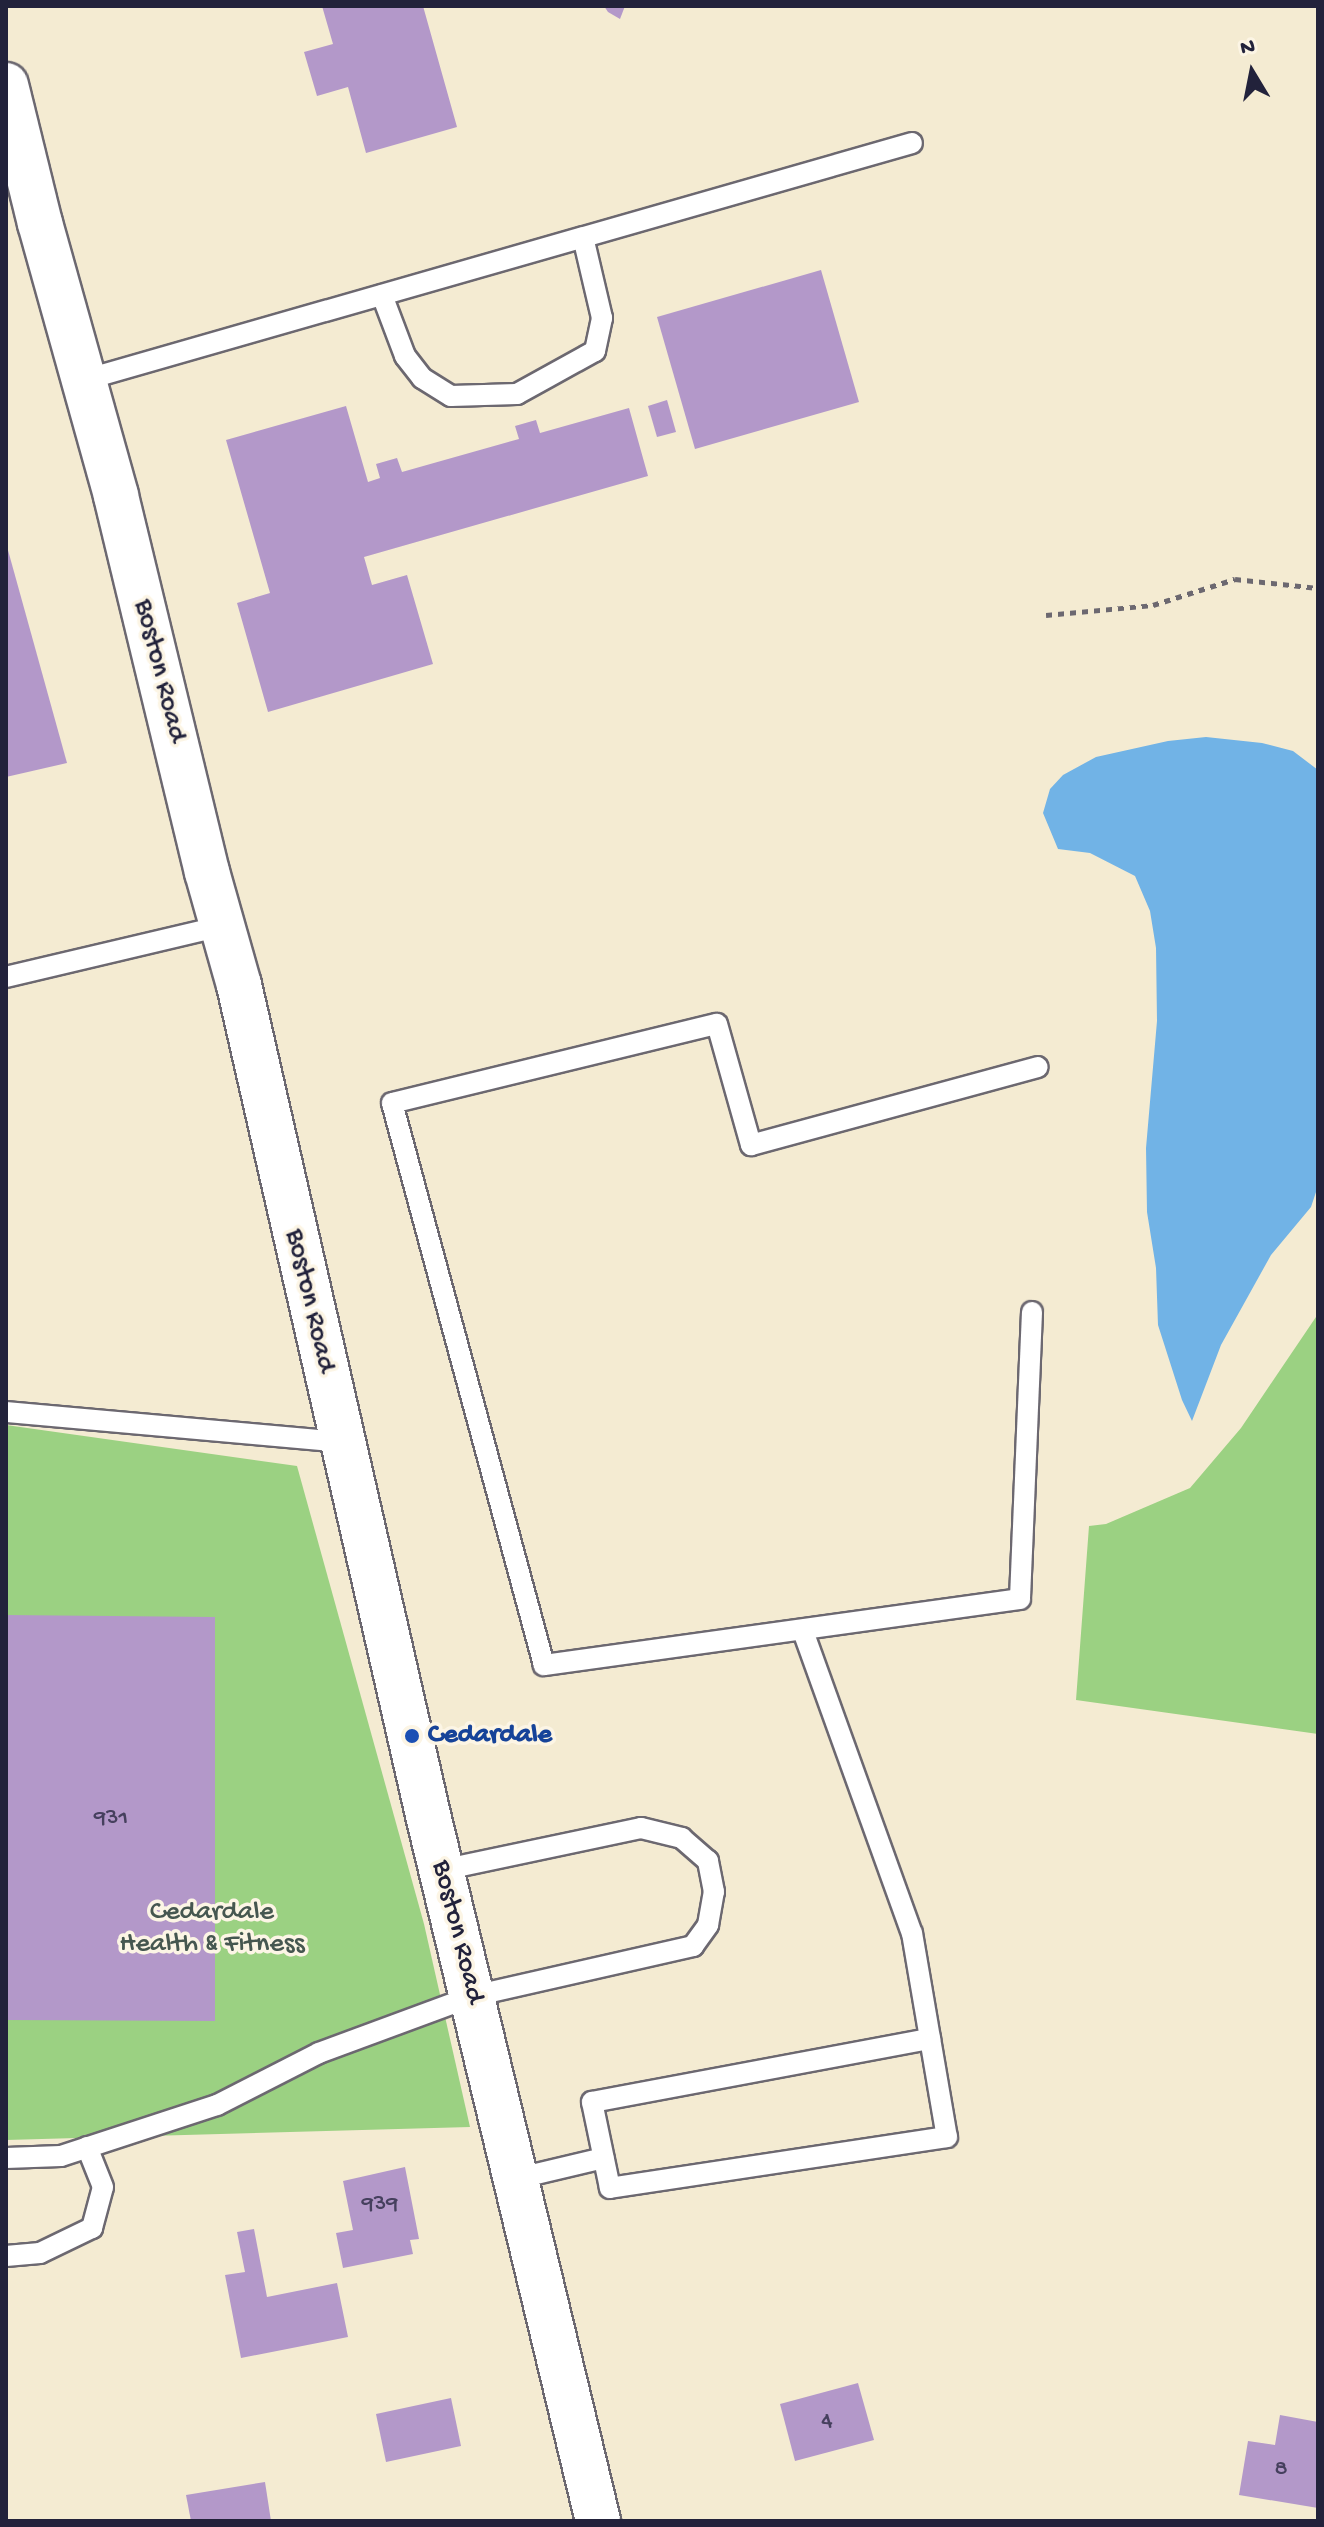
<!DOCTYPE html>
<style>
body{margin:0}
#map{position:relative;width:1324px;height:2527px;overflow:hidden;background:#f4ebd2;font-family:"Gochi Hand",sans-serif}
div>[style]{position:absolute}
.green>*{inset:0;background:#9bd182}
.water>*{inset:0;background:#71b3e6}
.building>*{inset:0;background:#b398c9}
.path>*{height:5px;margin-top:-2.5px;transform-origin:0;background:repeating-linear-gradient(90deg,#6c6870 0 6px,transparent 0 12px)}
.roads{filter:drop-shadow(2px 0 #6c6870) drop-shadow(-2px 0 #6c6870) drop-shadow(0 2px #6c6870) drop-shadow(0 -2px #6c6870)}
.service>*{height:20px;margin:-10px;padding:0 10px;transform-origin:10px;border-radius:10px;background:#fff}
.tertiary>*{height:44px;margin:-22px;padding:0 22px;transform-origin:22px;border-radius:22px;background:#fff}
.dots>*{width:22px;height:22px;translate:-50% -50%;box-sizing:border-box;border:4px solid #fcf5e5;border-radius:50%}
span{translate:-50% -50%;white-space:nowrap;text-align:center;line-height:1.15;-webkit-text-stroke:7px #fcf5e5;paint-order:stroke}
.number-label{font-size:24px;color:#46405e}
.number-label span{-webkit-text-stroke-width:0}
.street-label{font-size:28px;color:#22223b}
.transit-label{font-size:28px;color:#164399;font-weight:700}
.left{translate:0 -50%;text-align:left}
.park-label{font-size:28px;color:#465750}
.frame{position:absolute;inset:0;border:8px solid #22223b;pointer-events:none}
.north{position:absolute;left:1212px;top:32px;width:80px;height:80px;-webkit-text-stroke:6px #fcf5e5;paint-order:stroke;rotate:350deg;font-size:22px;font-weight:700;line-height:32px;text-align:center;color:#22223b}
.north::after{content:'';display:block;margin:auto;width:28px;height:36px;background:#22223b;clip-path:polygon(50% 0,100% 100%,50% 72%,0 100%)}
</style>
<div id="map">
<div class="green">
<i style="clip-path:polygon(1318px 1314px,1318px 1734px,1076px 1700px,1089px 1526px,1106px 1524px,1190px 1488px,1241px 1428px)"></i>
<i style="clip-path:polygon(6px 1425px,297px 1466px,424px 1924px,470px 2127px,6px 2140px)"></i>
</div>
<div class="water">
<i style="clip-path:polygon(1206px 737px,1262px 743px,1293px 751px,1318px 770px,1318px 1186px,1311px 1207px,1271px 1255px,1221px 1345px,1192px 1421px,1182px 1400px,1158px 1325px,1156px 1268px,1147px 1212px,1146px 1148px,1157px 1021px,1156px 948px,1150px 911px,1135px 876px,1090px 853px,1058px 849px,1043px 813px,1050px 789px,1063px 775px,1096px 757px,1168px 741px)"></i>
</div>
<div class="building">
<i style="clip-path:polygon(322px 6px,423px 6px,457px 127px,366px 153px,348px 87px,317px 96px,304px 52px,333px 44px)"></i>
<i style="clip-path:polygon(604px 6px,625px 6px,620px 19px,608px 12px)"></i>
<i style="clip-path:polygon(821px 270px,859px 402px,695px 449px,657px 317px)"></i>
<i style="clip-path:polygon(667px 400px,676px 432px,657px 437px,648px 406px)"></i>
<i style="clip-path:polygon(346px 406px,368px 482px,380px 478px,376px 464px,397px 458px,402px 472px,519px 439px,515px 426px,536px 420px,540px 433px,629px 408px,648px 476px,364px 557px,372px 585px,407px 575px,433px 664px,268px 712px,237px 603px,270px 593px,226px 440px)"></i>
<i style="clip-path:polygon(6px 543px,67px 763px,6px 777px)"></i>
<i style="clip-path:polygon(6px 1615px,215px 1617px,215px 2021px,6px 2020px)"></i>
<i style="clip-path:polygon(405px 2167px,419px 2239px,410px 2240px,413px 2254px,343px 2268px,336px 2233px,353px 2230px,343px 2181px)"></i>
<i style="clip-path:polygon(254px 2229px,267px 2297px,337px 2283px,348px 2337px,241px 2358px,225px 2275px,245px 2272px,237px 2232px)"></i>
<i style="clip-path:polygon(858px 2383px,874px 2440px,795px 2461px,780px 2404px)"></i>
<i style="clip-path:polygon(451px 2398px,461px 2446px,386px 2462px,376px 2414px)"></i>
<i style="clip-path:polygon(1280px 2415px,1318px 2422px,1318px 2508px,1239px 2495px,1248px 2441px,1275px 2445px)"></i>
<i style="clip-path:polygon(265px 2482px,271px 2521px,191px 2521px,186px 2495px)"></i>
</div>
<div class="path">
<i style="left:1046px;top:615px;width:107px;rotate:-5.3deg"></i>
<i style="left:1153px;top:605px;width:86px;rotate:-17.6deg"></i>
<i style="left:1235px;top:579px;width:83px;rotate:6.2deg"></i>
</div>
<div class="roads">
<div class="service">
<i style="left:382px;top:295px;width:65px;rotate:69.3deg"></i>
<i style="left:405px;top:356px;width:28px;rotate:52deg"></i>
<i style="left:422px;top:378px;width:34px;rotate:32deg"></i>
<i style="left:451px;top:396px;width:66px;rotate:-1.7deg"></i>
<i style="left:517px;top:394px;width:89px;rotate:-28.9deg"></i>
<i style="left:595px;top:351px;width:34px;rotate:-78deg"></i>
<i style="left:602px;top:318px;width:83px;rotate:-103.2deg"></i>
<i style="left:84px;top:380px;width:861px;rotate:-15.97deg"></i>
<i style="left:6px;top:977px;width:222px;rotate:-13.3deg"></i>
<i style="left:1032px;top:1312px;width:287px;rotate:92.4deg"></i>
<i style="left:1020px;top:1599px;width:481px;rotate:172.1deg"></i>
<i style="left:544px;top:1665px;width:582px;rotate:-105.13deg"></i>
<i style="left:392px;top:1103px;width:334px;rotate:-13.7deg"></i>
<i style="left:717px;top:1024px;width:126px;rotate:74.3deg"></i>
<i style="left:751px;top:1145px;width:297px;rotate:-15.2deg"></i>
<i style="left:6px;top:1412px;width:337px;rotate:5.1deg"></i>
<i style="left:803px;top:1631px;width:321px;rotate:70.2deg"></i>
<i style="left:912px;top:1933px;width:207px;rotate:80.3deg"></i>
<i style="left:947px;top:2137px;width:341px;rotate:171.4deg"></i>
<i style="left:610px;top:2188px;width:88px;rotate:-101.8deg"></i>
<i style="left:592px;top:2102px;width:344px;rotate:-10.6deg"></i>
<i style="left:6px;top:2158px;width:55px;rotate:-2.1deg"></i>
<i style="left:61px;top:2156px;width:164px;rotate:-18.1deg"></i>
<i style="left:217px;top:2105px;width:114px;rotate:-27deg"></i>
<i style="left:319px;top:2053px;width:164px;rotate:-20.3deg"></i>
<i style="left:473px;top:1996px;width:226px;rotate:-12.8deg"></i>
<i style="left:693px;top:1946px;width:26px;rotate:-54deg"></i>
<i style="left:708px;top:1925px;width:34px;rotate:-80deg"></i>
<i style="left:714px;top:1892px;width:32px;rotate:-101deg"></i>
<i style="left:708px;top:1861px;width:35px;rotate:-139deg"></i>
<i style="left:682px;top:1838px;width:42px;rotate:-166.3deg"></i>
<i style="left:641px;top:1828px;width:203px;rotate:168.1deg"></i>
<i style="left:515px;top:2179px;width:91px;rotate:-13.3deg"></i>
<i style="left:6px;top:2256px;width:34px;rotate:-5deg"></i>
<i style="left:40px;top:2253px;width:58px;rotate:-25.7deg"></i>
<i style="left:92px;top:2228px;width:42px;rotate:-75deg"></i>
<i style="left:103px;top:2187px;width:43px;rotate:-111.8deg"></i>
</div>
<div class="tertiary">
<i style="left:6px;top:85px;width:142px;rotate:76.2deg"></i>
<i style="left:40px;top:223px;width:283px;rotate:74.4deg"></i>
<i style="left:116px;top:496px;width:387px;rotate:76.4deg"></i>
<i style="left:207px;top:872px;width:117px;rotate:74.2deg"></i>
<i style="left:239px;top:985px;width:855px;rotate:77.17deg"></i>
<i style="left:429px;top:1819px;width:722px;rotate:76.46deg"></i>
</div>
</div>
<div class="dots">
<i style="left:412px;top:1736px;background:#1a4fb4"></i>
</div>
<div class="number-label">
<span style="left:111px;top:1819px">931</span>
<span style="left:380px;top:2205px">939</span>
<span style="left:827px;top:2422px">4</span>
<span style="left:1281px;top:2470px">8</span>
</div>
<div class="street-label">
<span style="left:159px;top:671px;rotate:76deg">Boston Road</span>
<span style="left:309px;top:1301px;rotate:77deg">Boston Road</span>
<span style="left:457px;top:1932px;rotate:76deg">Boston Road</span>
</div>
<div class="transit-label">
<span class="left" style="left:428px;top:1736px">Cedardale</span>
</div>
<div class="park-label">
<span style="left:212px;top:1929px">Cedardale<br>Health &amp; Fitness</span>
</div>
<div class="frame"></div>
<div class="north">N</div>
</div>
